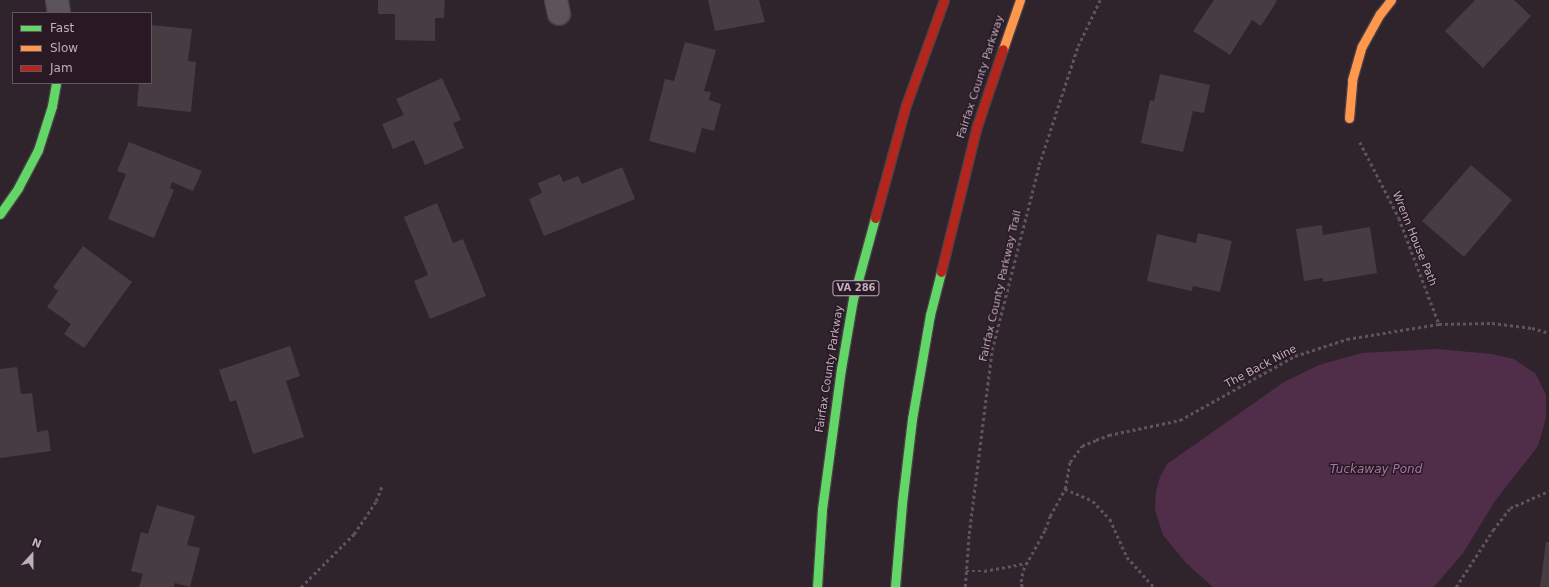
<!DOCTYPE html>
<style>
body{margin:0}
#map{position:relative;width:1549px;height:587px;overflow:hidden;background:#2f242c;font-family:"DejaVu Sans",sans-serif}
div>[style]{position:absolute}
.water>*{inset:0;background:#502e49}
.building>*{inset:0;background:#463c42}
.path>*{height:2.5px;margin-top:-1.25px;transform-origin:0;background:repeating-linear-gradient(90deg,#5e545d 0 3px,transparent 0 6px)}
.roads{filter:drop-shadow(1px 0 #484046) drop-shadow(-1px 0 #484046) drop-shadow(0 1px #484046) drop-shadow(0 -1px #484046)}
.street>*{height:22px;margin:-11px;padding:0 11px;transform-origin:11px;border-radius:11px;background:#5d545b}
.fast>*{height:9px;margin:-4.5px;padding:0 4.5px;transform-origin:4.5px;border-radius:4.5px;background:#63d668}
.slow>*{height:9px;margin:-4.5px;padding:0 4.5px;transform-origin:4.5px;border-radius:4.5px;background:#ff974d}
.jam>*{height:9px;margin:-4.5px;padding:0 4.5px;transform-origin:4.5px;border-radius:4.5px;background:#b3261e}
span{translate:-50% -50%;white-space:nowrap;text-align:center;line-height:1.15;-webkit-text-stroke:3px #281925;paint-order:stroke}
.shield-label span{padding:1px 3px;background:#281925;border:1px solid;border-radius:3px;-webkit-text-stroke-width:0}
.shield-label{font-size:10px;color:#c1adbd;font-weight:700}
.street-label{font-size:11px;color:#c1adbd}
.water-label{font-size:12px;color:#a8769f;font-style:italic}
.legend{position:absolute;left:12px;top:12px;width:140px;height:72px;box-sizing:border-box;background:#281925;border:1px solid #655462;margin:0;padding:5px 7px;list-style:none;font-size:12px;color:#c1adbd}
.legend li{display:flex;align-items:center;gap:8px;height:20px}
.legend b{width:20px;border:1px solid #655462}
.north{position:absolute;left:12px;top:535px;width:40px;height:40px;-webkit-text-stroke:3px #281925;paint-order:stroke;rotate:21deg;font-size:11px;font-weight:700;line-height:16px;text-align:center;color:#c1adbd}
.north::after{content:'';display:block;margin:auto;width:14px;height:18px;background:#c1adbd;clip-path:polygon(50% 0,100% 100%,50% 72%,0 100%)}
</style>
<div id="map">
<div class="water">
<i style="clip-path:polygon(1437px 349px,1492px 354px,1514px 359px,1536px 374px,1546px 395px,1546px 418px,1538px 446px,1495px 501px,1463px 553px,1434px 587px,1213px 587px,1186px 563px,1163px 535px,1155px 510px,1156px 492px,1160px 477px,1167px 464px,1284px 382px,1319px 365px,1362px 353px)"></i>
</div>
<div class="building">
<i style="clip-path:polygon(378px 0,445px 0,444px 18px,435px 18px,435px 41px,395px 40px,395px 14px,378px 14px)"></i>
<i style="clip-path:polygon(708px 0,759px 0,765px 22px,715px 31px)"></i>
<i style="clip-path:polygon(1214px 0,1275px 0,1277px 1px,1261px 26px,1252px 20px,1230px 55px,1193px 31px)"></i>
<i style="clip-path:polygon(1475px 0,1514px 0,1531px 16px,1483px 68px,1445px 31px)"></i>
<i style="clip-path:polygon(151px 25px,192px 29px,188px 61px,196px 62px,191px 112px,137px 106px,139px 83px,151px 83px)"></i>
<i style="clip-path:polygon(685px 42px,716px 50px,704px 91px,711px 92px,709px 100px,721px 104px,714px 131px,702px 128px,695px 153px,649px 141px,665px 79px,674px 81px)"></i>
<i style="clip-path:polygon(1160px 74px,1210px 85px,1204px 113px,1193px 111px,1183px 152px,1141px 143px,1150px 100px,1154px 101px)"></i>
<i style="clip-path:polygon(442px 78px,461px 120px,453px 123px,464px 148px,425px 165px,414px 140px,393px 149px,382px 124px,404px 115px,396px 99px)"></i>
<i style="clip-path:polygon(129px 142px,202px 171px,193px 191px,172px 182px,170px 188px,174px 190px,154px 238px,108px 219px,126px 174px,117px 171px)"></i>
<i style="clip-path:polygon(1471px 165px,1512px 200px,1464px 257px,1422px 221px)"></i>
<i style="clip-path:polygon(622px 167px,635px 199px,544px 236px,529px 199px,542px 193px,538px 183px,560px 174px,563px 182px,578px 176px,582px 184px)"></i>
<i style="clip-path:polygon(437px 203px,453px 243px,463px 239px,486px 296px,430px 319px,414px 281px,428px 275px,404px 217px)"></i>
<i style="clip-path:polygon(1322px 225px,1323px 235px,1370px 227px,1377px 273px,1323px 282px,1323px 278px,1304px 281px,1296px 229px)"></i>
<i style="clip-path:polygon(1198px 233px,1232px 241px,1220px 292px,1193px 286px,1192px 291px,1147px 281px,1157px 234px,1196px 243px)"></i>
<i style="clip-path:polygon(83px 246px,132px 282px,84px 348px,64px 334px,71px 324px,47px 307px,58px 291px,53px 287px)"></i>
<i style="clip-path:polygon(290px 346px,300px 376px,286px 381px,304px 437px,253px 454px,236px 400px,230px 402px,219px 370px)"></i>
<i style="clip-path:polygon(17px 367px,21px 394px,32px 393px,37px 432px,48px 430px,51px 451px,0 458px,0 369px)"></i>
<i style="clip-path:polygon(157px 505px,195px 516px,187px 545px,200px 548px,190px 587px,175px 583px,174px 587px,139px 587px,143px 574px,131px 571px,141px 532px,148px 534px)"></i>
<i style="clip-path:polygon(1546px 542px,1549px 542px,1549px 587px,1540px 587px)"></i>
</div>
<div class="path">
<i style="left:1360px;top:142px;width:85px;rotate:62.8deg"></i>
<i style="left:1399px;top:218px;width:113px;rotate:69.3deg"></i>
<i style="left:1065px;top:489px;width:30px;rotate:23deg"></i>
<i style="left:1093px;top:501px;width:25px;rotate:47deg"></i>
<i style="left:1110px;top:519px;width:42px;rotate:65.9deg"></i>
<i style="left:1127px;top:557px;width:40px;rotate:48deg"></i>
<i style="left:966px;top:571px;width:18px"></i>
<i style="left:984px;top:571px;width:44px;rotate:-10.5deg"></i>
<i style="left:301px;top:587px;width:75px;rotate:-45deg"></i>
<i style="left:354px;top:534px;width:40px;rotate:-56deg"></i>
<i style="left:376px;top:501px;width:17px;rotate:-69deg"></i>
<i style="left:965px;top:587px;width:53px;rotate:-85.7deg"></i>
<i style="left:969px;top:534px;width:185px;rotate:-82.9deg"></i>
<i style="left:992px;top:350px;width:191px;rotate:-75.7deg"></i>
<i style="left:1039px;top:165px;width:125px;rotate:-71.9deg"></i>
<i style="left:1078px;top:46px;width:51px;rotate:-64.4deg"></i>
<i style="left:1022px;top:587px;width:5px;rotate:-101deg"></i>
<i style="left:1021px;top:582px;width:12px;rotate:-81deg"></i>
<i style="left:1023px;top:570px;width:46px;rotate:-61.2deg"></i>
<i style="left:1045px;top:530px;width:15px;rotate:-70deg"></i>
<i style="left:1050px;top:516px;width:31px;rotate:-61deg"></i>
<i style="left:1065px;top:489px;width:27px;rotate:-80deg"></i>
<i style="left:1070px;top:462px;width:20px;rotate:-53deg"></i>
<i style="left:1082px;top:446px;width:15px;rotate:-23deg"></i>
<i style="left:1096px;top:440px;width:14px;rotate:-21deg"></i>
<i style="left:1109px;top:435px;width:73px;rotate:-11.9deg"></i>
<i style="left:1180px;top:420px;width:132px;rotate:-29.1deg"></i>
<i style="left:1295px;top:356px;width:55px;rotate:-18.1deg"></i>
<i style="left:1347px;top:339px;width:93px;rotate:-9.3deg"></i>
<i style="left:1439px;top:324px;width:53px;rotate:-1.1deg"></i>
<i style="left:1492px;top:323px;width:40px;rotate:7.1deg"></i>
<i style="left:1532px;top:328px;width:18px;rotate:16deg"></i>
<i style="left:1456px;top:587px;width:68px;rotate:-57deg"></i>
<i style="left:1493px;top:530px;width:28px;rotate:-52deg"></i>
<i style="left:1510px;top:508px;width:43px;rotate:-23.6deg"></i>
</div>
<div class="roads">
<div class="street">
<i style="left:57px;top:0;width:13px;rotate:81deg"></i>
<i style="left:556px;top:0;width:14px;rotate:78deg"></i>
</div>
<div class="fast">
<i style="left:0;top:214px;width:32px;rotate:-55deg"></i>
<i style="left:18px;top:188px;width:43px;rotate:-62.2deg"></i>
<i style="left:38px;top:150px;width:46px;rotate:-72.3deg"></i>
<i style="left:52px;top:106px;width:23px;rotate:-80deg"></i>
<i style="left:817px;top:587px;width:78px;rotate:-86.3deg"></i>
<i style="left:822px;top:509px;width:141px;rotate:-82.3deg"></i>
<i style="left:841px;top:369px;width:71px;rotate:-80.3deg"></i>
<i style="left:853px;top:299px;width:84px;rotate:-74.8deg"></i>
<i style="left:895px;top:587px;width:84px;rotate:-85.2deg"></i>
<i style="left:902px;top:503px;width:85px;rotate:-83.2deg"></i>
<i style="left:912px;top:419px;width:106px;rotate:-80.2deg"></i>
<i style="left:930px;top:315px;width:44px;rotate:-75.7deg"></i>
</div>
<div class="slow">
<i style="left:1003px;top:49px;width:52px;rotate:-70.9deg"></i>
<i style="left:1349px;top:118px;width:38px;rotate:-85deg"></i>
<i style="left:1352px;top:80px;width:35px;rotate:-74deg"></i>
<i style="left:1362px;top:46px;width:37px;rotate:-61deg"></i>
<i style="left:1380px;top:14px;width:18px;rotate:-52deg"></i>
</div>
<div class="jam">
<i style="left:875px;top:218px;width:117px;rotate:-74.7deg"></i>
<i style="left:906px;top:105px;width:112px;rotate:-70.1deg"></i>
<i style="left:941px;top:272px;width:147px;rotate:-76.2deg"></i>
<i style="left:976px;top:129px;width:84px;rotate:-71.4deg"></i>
</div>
</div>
<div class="shield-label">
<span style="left:856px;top:288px">VA 286</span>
</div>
<div class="street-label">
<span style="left:981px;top:77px;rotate:-72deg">Fairfax County Parkway</span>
<span style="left:1414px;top:239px;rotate:68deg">Wrenn House Path</span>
<span style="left:1001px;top:286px;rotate:-77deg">Fairfax County Parkway Trail</span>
<span style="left:1261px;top:367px;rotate:-28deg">The Back Nine</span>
<span style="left:830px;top:369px;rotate:-81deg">Fairfax County Parkway</span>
</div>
<div class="water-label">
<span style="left:1376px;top:470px">Tuckaway Pond</span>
</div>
<ul class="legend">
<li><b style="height:5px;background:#63d668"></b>Fast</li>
<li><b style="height:5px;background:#ff974d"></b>Slow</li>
<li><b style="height:5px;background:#b3261e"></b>Jam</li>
</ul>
<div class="north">N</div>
</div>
